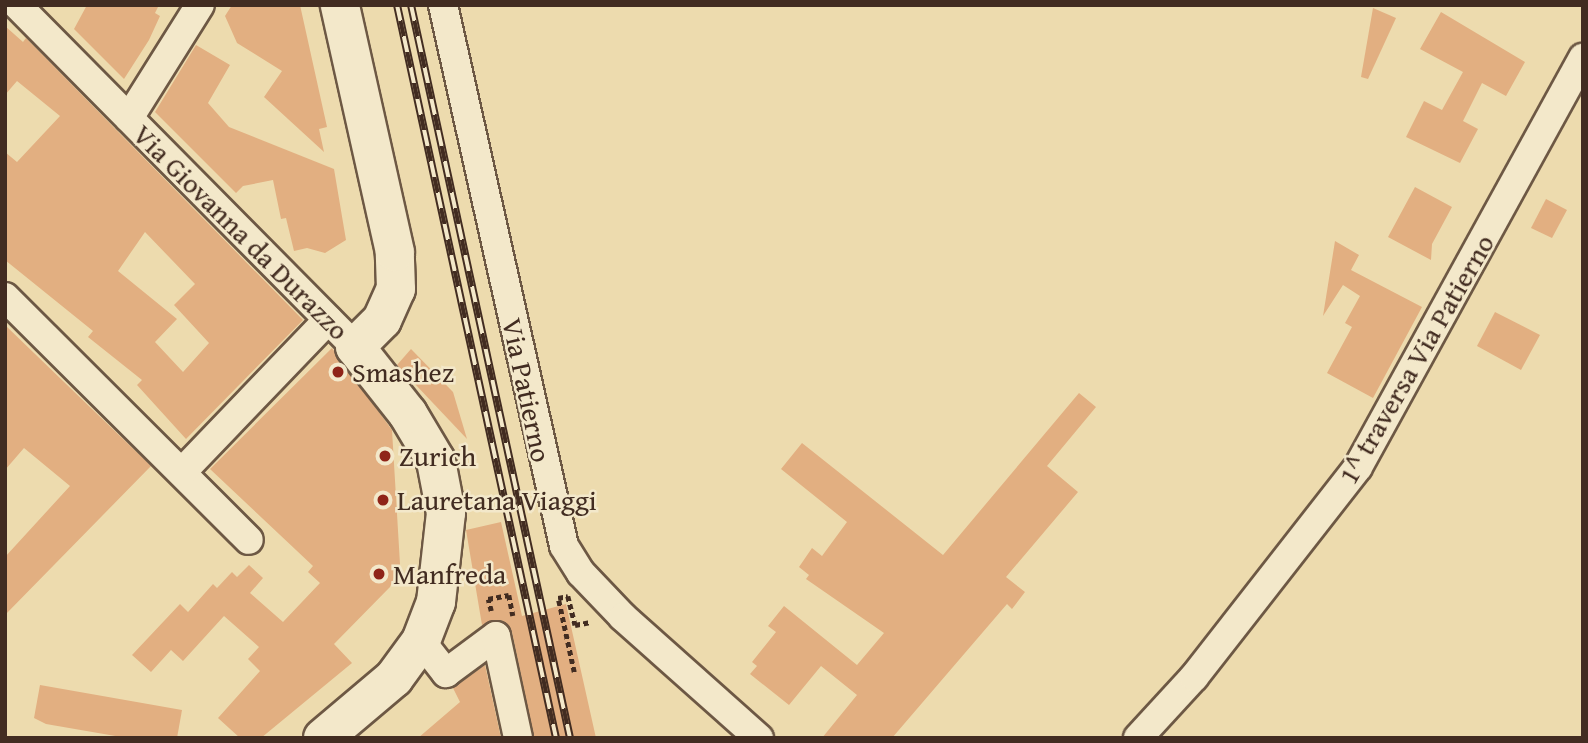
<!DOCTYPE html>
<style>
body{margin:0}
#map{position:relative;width:1588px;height:743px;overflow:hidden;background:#eddbae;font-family:"Gentium Book Plus",serif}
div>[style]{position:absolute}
.building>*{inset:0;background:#e2af81}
.path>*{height:4.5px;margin-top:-2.25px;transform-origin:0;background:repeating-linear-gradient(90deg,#422c21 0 5px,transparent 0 8.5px)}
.roads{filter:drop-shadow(2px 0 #6d5844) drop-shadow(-2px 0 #6d5844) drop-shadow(0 2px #6d5844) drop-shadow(0 -2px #6d5844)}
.street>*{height:28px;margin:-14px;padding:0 14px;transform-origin:14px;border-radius:14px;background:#f3e8ca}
.secondary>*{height:38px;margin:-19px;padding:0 19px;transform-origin:19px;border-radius:19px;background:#f3e8ca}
.rail>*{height:8px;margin-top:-4px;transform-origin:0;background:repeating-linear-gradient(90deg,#f3e8ca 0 16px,#422c21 0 32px);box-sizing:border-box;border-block:2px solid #422c21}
.dots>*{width:19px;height:19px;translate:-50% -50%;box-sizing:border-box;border:4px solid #f3e8ca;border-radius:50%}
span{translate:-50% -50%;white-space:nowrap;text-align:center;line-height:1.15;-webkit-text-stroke:5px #f3e8ca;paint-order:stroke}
.street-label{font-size:28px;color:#422c21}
.poi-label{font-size:28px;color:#422c21}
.left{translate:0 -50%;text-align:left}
.frame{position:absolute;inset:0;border:7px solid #422c21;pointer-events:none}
</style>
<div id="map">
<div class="building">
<i style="clip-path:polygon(87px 5px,159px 5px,155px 13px,160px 16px,149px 40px,124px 79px,74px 29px)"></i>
<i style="clip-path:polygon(232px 5px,300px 5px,327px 127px,319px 129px,324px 152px,264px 97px,282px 71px,237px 43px,225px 16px)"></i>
<i style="clip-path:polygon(1373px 8px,1396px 18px,1368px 79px,1361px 77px)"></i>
<i style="clip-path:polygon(1441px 12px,1525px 62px,1506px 96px,1482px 83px,1463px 121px,1478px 129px,1460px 163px,1406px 137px,1424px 101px,1442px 110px,1463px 72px,1420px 49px)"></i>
<i style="clip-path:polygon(evenodd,5px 26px,23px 42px,26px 38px,303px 320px,186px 439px,137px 385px,142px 380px,88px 337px,93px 331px,5px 260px,5px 152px,17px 162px,60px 116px,17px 81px,5px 95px,5px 26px,145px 232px,195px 284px,174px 305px,209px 343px,183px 372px,155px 342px,177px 319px,118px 271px,145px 232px)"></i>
<i style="clip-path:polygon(196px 45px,230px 65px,208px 103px,229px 127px,334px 169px,346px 240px,325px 253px,307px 248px,294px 251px,286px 218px,281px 219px,273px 180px,243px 186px,236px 193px,155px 112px)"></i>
<i style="clip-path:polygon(1415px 187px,1452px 207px,1432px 244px,1431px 260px,1388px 237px)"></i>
<i style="clip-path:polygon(1546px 199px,1567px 210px,1552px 238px,1531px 228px)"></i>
<i style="clip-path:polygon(1335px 241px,1359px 255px,1351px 270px,1422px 307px,1373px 398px,1327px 373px,1352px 327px,1345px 323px,1360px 296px,1343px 285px,1323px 316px)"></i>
<i style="clip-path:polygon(1495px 312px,1540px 335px,1521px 370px,1477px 346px)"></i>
<i style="clip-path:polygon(5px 325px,151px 466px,5px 615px,5px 557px,70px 486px,24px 448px,5px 470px)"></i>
<i style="clip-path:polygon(332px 348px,392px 430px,400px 564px,390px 587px,334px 644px,352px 663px,261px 738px,240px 738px,218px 718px,260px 671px,248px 659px,259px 647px,224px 616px,183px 661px,171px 650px,151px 672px,132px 655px,180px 604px,188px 612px,213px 584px,217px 588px,232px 572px,237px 577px,249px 565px,263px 578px,250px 593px,283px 622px,320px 583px,308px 572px,313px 566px,210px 469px)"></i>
<i style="clip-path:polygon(411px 349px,453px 392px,467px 439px,397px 365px)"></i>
<i style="clip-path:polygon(1079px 393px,1096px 407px,1047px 466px,1078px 492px,1006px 577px,1025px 592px,1012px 609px,1007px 604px,892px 738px,822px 738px,857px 695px,821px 666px,789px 705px,750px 674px,757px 666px,752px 662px,776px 632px,768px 626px,784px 606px,857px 665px,884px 633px,806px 579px,809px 575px,799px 567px,812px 548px,822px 556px,847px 522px,781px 469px,802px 443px,943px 555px)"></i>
<i style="clip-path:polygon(501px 522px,522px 616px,566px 604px,596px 738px,534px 738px,512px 632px,501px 620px,482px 625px,466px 530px)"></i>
<i style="clip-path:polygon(485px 665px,501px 738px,418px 738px,460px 702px,453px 688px)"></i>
<i style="clip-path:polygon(40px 685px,182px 710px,177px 738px,127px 738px,46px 724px,34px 718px)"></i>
</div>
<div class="path">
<i style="left:491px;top:611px;width:12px;rotate:-104deg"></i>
<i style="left:488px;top:599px;width:21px;rotate:-11deg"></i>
<i style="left:509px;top:595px;width:21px;rotate:79deg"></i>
<i style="left:574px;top:672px;width:76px;rotate:-102.2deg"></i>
<i style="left:558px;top:598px;width:10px;rotate:-11deg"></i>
<i style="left:568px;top:596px;width:30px;rotate:76deg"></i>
<i style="left:575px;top:625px;width:16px;rotate:-11deg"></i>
</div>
<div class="roads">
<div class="street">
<i style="left:17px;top:5px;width:481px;rotate:45.3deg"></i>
<i style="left:443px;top:5px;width:554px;rotate:77.39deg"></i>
<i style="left:564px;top:546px;width:32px;rotate:58deg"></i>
<i style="left:581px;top:573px;width:61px;rotate:46.3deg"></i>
<i style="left:623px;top:617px;width:182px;rotate:41.7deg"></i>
<i style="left:129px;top:118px;width:133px;rotate:-57.9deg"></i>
<i style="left:5px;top:297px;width:344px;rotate:44.9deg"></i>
<i style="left:182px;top:472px;width:211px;rotate:-46.2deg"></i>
<i style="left:421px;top:641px;width:41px;rotate:52deg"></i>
<i style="left:446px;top:673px;width:62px;rotate:-36.5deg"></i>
<i style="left:496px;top:636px;width:104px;rotate:77.8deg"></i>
<i style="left:1138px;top:738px;width:83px;rotate:-47.4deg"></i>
<i style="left:1194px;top:677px;width:266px;rotate:-52deg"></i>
<i style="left:1358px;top:467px;width:467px;rotate:-61.2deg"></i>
</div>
<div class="secondary">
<i style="left:323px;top:738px;width:93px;rotate:-40.2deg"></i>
<i style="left:394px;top:678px;width:46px;rotate:-53.9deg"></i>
<i style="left:421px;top:641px;width:42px;rotate:-69deg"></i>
<i style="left:436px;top:602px;width:90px;rotate:-83.6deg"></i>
<i style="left:446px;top:513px;width:53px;rotate:-100.9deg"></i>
<i style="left:436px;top:461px;width:55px;rotate:-120.8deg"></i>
<i style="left:408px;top:414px;width:85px;rotate:-128.3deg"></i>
<i style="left:355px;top:347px;width:38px;rotate:-45deg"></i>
<i style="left:382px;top:320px;width:34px;rotate:-66deg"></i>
<i style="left:396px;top:289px;width:37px;rotate:-92deg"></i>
<i style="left:395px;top:252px;width:253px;rotate:-102.6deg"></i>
</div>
</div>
<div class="rail">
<i style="left:397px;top:5px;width:750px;rotate:77.76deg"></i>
<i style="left:411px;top:5px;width:750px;rotate:77.76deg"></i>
</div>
<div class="dots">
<i style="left:338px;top:372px;background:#8f2418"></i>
<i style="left:385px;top:456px;background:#8f2418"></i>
<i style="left:383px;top:500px;background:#8f2418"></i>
<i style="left:379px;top:574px;background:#8f2418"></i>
</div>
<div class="street-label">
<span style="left:241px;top:232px;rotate:45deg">Via Giovanna da Durazzo</span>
<span style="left:1416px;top:359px;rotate:-60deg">1^ traversa Via Patierno</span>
<span style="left:527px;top:390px;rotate:78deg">Via Patierno</span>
</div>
<div class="poi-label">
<span class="left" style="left:352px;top:372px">Smashez</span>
<span class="left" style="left:399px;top:456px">Zurich</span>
<span class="left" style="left:397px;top:500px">Lauretana Viaggi</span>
<span class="left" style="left:393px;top:574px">Manfreda</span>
</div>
<div class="frame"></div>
</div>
